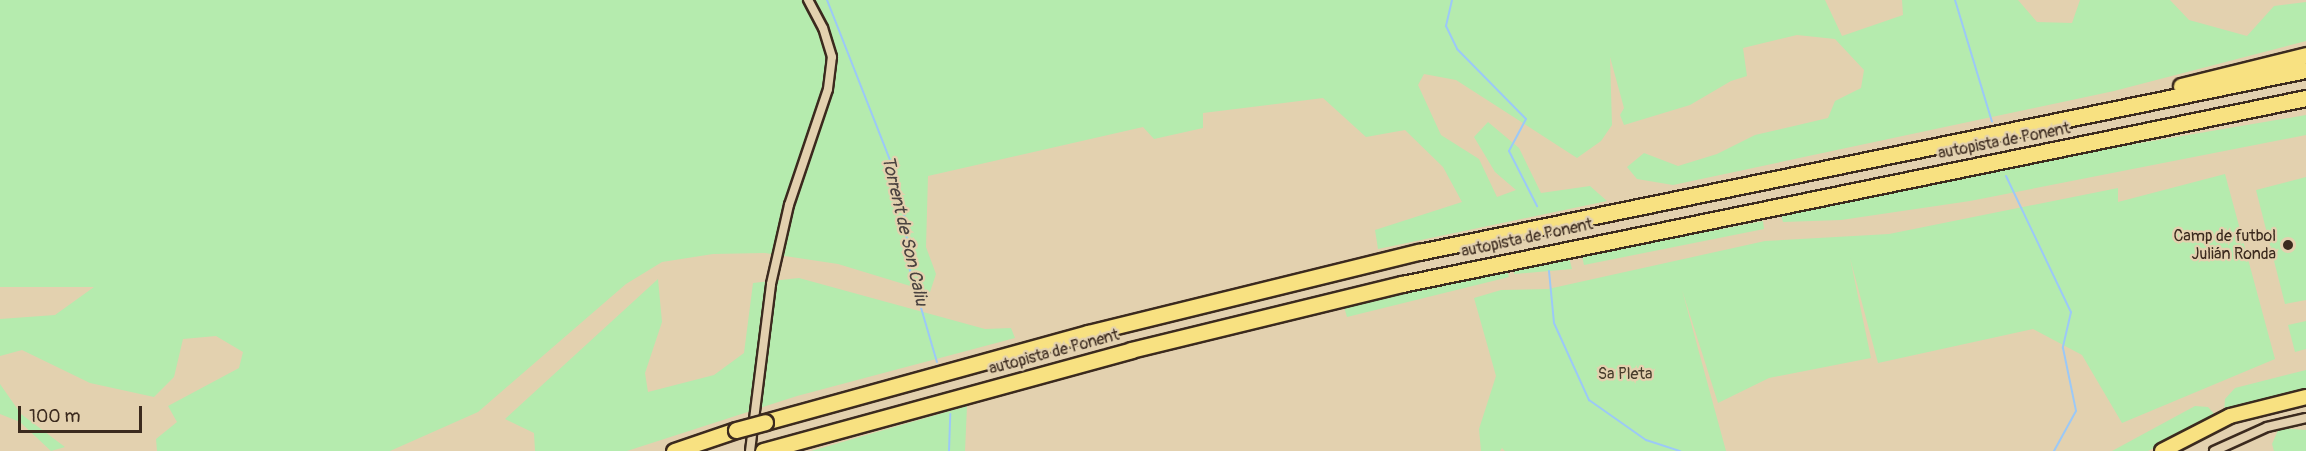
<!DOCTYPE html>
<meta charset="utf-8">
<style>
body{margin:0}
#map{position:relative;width:2306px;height:451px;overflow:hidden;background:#e3d1af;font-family:Pangolin,sans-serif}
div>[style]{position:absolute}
.green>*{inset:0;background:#b5ebae}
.stream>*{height:2px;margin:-1px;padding:0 1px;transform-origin:1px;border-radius:1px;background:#9cc9f7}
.roads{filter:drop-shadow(2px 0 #3b2a1e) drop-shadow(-2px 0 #3b2a1e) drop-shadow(0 2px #3b2a1e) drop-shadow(0 -2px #3b2a1e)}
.minor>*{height:8px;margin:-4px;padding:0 4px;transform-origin:4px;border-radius:4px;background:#e3d1af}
.primary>*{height:14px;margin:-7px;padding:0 7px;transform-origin:7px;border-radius:7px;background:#f8e181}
.motorway>*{height:15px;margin:-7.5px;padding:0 7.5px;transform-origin:7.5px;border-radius:7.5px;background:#f8e181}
.bridges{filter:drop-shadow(2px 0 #3b2a1e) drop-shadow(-2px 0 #3b2a1e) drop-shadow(0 2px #3b2a1e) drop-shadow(0 -2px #3b2a1e)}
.motorway-bridge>*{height:15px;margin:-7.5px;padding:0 7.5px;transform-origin:7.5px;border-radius:7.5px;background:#f8e181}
.dots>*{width:16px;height:16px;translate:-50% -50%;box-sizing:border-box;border:3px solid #e3d1af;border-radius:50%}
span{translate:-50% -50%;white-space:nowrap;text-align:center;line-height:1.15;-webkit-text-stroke:4.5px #e3d1af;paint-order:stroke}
.street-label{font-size:16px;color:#3b2a1e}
.poi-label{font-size:16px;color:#3b2a1e}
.right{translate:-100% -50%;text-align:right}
.park-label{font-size:16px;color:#473d2c}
.water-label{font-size:18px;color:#4a423f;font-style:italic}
.scale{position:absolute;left:18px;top:406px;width:124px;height:27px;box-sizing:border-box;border:3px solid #3b2a1e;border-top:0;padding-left:8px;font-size:18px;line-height:21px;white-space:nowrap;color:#3b2a1e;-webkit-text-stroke:4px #e3d1af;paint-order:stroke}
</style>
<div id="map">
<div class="green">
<i style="clip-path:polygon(0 0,1825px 0,1842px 36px,1903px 15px,1902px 0,2018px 0,2037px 22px,2072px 23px,2080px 0,2170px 0,2189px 20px,2247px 36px,2274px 6px,2306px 2px,2306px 41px,2114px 91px,1673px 185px,1637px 179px,1627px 167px,1644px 153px,1678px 166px,1717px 154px,1755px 135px,1828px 118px,1835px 101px,1861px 88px,1864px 70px,1835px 39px,1797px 35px,1743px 48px,1747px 76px,1731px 81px,1690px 105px,1624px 125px,1620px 115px,1624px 108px,1610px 57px,1612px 125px,1601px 141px,1577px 158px,1456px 80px,1424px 74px,1418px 85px,1441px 135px,1479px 159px,1497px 197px,1516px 190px,1495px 172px,1474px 137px,1488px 122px,1519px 148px,1541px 193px,1590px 186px,1607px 201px,1378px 249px,1375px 230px,1462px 202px,1443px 167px,1405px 130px,1366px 137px,1323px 98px,1203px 113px,1203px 128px,1154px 139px,1143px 127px,928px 176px,926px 247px,936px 274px,930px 292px,838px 264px,765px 253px,713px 254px,662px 262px,626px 284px,478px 412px,390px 451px,157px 451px,156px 439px,177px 422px,168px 406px,239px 368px,243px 352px,216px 336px,183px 339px,174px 377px,154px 397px,90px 383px,22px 350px,0 356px,0 319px,55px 315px,94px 287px,0 287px)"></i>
<i style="clip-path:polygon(2306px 115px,2306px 135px,1970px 201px,1841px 220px,1783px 222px,1780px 212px,2070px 155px)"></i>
<i style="clip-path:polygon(2225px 174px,2275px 359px,2122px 423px,2082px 355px,2033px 329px,1878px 363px,1850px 258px,1871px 358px,1769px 378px,1718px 403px,1682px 290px,1726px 451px,1505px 451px,1502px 448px,1500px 451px,1481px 451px,1479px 429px,1496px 376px,1474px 298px,1501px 290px,1548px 289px,1765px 241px,1889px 234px,2118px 188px,2118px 202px)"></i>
<i style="clip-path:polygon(2306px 177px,2306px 300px,2285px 304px,2256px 190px)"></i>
<i style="clip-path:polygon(1763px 221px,1764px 229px,1584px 265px,1582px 256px)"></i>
<i style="clip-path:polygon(1569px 257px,1572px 269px,1514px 274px,1514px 268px)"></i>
<i style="clip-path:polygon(1507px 270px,1509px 277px,1347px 317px,1344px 307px)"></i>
<i style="clip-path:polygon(799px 278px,985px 329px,1011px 328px,1015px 338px,797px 396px,627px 451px,535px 451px,534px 433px,505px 419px,658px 279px,662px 322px,645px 373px,648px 392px,714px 375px,744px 353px,753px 283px)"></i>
<i style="clip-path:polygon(2306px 321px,2306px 349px,2295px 352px,2288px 325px)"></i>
<i style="clip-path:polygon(2306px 370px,2306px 390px,2264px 398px,2224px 413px,2225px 399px,2235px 388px)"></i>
<i style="clip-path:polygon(0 384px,21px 414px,65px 447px,51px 451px,20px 422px,0 414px)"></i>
<i style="clip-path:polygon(967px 406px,965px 451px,811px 451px)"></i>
<i style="clip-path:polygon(2195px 406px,2208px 407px,2216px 416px,2148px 451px,2112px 451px)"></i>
<i style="clip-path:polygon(2279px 428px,2306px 430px,2306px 451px,2274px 451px,2272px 444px)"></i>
</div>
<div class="stream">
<i style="left:827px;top:0;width:183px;rotate:68.5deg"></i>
<i style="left:894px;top:170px;width:50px;rotate:77.3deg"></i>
<i style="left:905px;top:219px;width:48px;rotate:85.2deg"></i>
<i style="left:909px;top:267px;width:99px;rotate:73.6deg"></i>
<i style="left:1452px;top:0;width:27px;rotate:103deg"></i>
<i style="left:1446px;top:26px;width:25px;rotate:64deg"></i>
<i style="left:1457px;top:49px;width:98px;rotate:45.4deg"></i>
<i style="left:1526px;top:119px;width:36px;rotate:118deg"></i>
<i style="left:1509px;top:151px;width:62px;rotate:63deg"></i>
<i style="left:1955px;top:0;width:127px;rotate:73.1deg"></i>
<i style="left:2006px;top:176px;width:151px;rotate:64.5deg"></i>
<i style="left:2071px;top:312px;width:37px;rotate:103deg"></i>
<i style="left:2063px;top:348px;width:64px;rotate:78.3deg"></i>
<i style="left:2076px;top:411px;width:46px;rotate:118.8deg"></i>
<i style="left:1549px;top:271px;width:52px;rotate:84.5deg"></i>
<i style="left:1554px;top:323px;width:85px;rotate:65.6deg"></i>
<i style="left:1589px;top:400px;width:70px;rotate:35.1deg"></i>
<i style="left:1646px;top:440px;width:36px;rotate:18deg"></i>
<i style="left:949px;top:451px;width:37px;rotate:-88deg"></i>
</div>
<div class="roads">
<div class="minor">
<i style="left:750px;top:451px;width:168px;rotate:-82.8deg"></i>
<i style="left:771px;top:284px;width:81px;rotate:-77.2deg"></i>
<i style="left:789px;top:205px;width:122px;rotate:-71.4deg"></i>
<i style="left:828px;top:89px;width:32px;rotate:-83deg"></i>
<i style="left:832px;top:57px;width:30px;rotate:-107deg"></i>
<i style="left:823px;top:28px;width:32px;rotate:-118deg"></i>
<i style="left:2214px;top:451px;width:58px;rotate:-24.4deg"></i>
<i style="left:2267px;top:427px;width:40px;rotate:-13deg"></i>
</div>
<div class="primary">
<i style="left:2162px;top:451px;width:76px;rotate:-27.2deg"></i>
<i style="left:2230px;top:416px;width:78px;rotate:-14deg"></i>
</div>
<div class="motorway">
<i style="left:2181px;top:86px;width:129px;rotate:-13.9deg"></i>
<i style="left:765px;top:422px;width:335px;rotate:-15.4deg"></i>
<i style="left:1088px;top:333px;width:341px;rotate:-13.8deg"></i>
<i style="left:1419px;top:252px;width:905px;rotate:-11.6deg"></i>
<i style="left:674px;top:451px;width:65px;rotate:-18.7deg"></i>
<i style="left:763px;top:451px;width:382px;rotate:-15.3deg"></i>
<i style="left:1131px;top:350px;width:279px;rotate:-13.7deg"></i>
<i style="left:1402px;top:284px;width:923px;rotate:-11.63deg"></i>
</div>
</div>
<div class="bridges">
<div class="motorway-bridge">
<i style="left:736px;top:430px;width:30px;rotate:-15deg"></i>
</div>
</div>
<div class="dots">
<i style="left:2288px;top:245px;background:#3b2a1e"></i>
</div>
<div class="street-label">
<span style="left:2004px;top:141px;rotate:-11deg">autopista de Ponent</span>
<span style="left:1527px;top:238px;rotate:-12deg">autopista de Ponent</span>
<span style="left:1054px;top:352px;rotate:-15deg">autopista de Ponent</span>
</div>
<div class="poi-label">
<span class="right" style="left:2276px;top:245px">Camp de futbol<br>Julián Ronda</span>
</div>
<div class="park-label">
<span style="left:1625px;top:374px">Sa Pleta</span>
</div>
<div class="water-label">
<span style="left:904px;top:231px;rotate:77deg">Torrent de Son Caliu</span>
</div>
<div class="scale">100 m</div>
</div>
